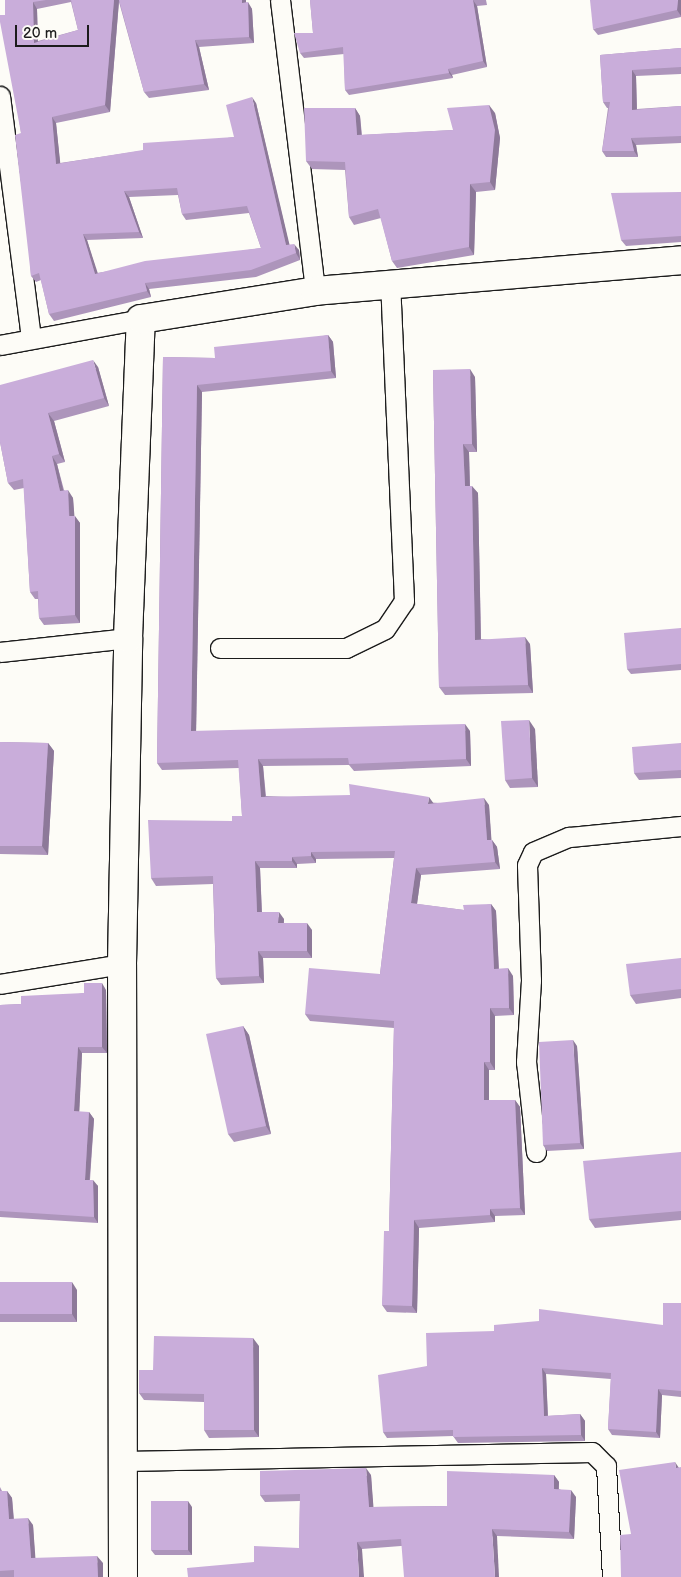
<!DOCTYPE html>
<style>
body{margin:0}
#map{position:relative;width:681px;height:1577px;overflow:hidden;background:#fdfcf7;font-family:"Balsamiq Sans",sans-serif}
div>[style]{position:absolute}
.roads{filter:drop-shadow(1px 0 #1c1c1c) drop-shadow(-1px 0 #1c1c1c) drop-shadow(0 1px #1c1c1c) drop-shadow(0 -1px #1c1c1c)}
.street>*{height:19px;margin:-9.5px;padding:0 9.5px;transform-origin:9.5px;border-radius:9.5px;background:#fdfcf7}
.secondary>*{height:28px;margin:-14px;padding:0 14px;transform-origin:14px;border-radius:14px;background:#fdfcf7}
.wall>*{inset:0;background:#ad95bb}
.shaded-wall>*{inset:0;background:#8d7999}
.building>*{inset:0;background:#c9adda}
span{translate:-50% -50%;white-space:nowrap;text-align:center;line-height:1.15;-webkit-text-stroke:4.5px #fdfcf7;paint-order:stroke}
.scale{position:absolute;left:15px;top:25px;width:74px;height:22px;box-sizing:border-box;border:2px solid #1c1c1c;border-top:0;padding-left:6px;font-size:15px;line-height:18px;white-space:nowrap;color:#1c1c1c;-webkit-text-stroke:4px #fdfcf7;paint-order:stroke}
</style>
<div id="map">
<div class="roads">
<div class="street">
<i style="left:280px;top:0;width:293px;rotate:83.1deg"></i>
<i style="left:0;top:96px;width:243px;rotate:82.7deg"></i>
<i style="left:0;top:345px;width:143px;rotate:-10.4deg"></i>
<i style="left:220px;top:648px;width:126px"></i>
<i style="left:346px;top:648px;width:43px;rotate:-26deg"></i>
<i style="left:385px;top:629px;width:34px;rotate:-56deg"></i>
<i style="left:404px;top:601px;width:316px;rotate:-92.5deg"></i>
<i style="left:0;top:652px;width:129px;rotate:-6.2deg"></i>
<i style="left:0;top:984px;width:124px;rotate:-9.3deg"></i>
<i style="left:536px;top:1152px;width:91px;rotate:-96.3deg"></i>
<i style="left:526px;top:1062px;width:82px;rotate:-86.5deg"></i>
<i style="left:531px;top:980px;width:115px;rotate:-92deg"></i>
<i style="left:527px;top:865px;width:14px;rotate:-65deg"></i>
<i style="left:533px;top:852px;width:39px;rotate:-23deg"></i>
<i style="left:569px;top:837px;width:113px;rotate:-5.6deg"></i>
<i style="left:124px;top:1461px;width:468px;rotate:-1.1deg"></i>
<i style="left:592px;top:1452px;width:20px;rotate:45deg"></i>
<i style="left:606px;top:1466px;width:111px;rotate:86.9deg"></i>
</div>
<div class="secondary">
<i style="left:123px;top:1577px;width:613px;rotate:-90.09deg"></i>
<i style="left:122px;top:964px;width:326px;rotate:-88.9deg"></i>
<i style="left:128px;top:638px;width:319px;rotate:-87.7deg"></i>
<i style="left:141px;top:319px;width:176px;rotate:-9.1deg"></i>
<i style="left:315px;top:291px;width:367px;rotate:-4.8deg"></i>
</div>
</div>
<div class="wall">
<i style="clip-path:polygon(evenodd,5px 0,246px 0,246px 2px,252px 9px,254px 43px,199px 47px,209px 90px,149px 98px,144px 92px,119px 2px,110px 112px,56px 123px,60px 163px,234px 137px,256px 103px,289px 245px,299px 250px,300px 260px,256px 277px,149px 289px,151px 297px,54px 321px,49px 314px,41px 280px,36px 282px,31px 276px,21px 133px,5px 15px,5px 0,71px 2px,78px 30px,38px 41px,37px 9px,71px 2px,5px 0,178px 195px,182px 214px,186px 220px,249px 213px,261px 248px,97px 273px,87px 240px,143px 238px,129px 197px,178px 195px)"></i>
<i style="clip-path:polygon(310px 0,486px 0,487px 5px,477px 6px,487px 67px,452px 75px,453px 78px,349px 95px,345px 90px,344px 54px,304px 58px,300px 53px,313px 33px)"></i>
<i style="clip-path:polygon(681px 0,681px 17px,598px 35px,593px 29px)"></i>
<i style="clip-path:polygon(681px 48px,681px 74px,636px 76px,637px 109px,681px 106px,681px 143px,636px 145px,638px 157px,606px 157px,602px 151px,608px 108px,607px 108px,603px 102px,600px 55px)"></i>
<i style="clip-path:polygon(355px 108px,360px 116px,362px 135px,453px 130px,495px 113px,500px 138px,495px 190px,476px 192px,474px 255px,397px 268px,392px 261px,381px 218px,354px 225px,349px 217px,345px 170px,312px 169px,306px 161px)"></i>
<i style="clip-path:polygon(681px 192px,681px 242px,626px 246px,621px 240px)"></i>
<i style="clip-path:polygon(328px 335px,333px 342px,336px 378px,202px 392px,196px 731px,470px 731px,471px 766px,354px 771px,349px 765px,263px 766px,266px 796px,489px 805px,491px 840px,492px 840px,497px 847px,500px 869px,421px 875px,417px 904px,464px 910px,491px 904px,496px 911px,499px 969px,513px 976px,514px 1015px,495px 1016px,495px 1070px,489px 1070px,489px 1100px,515px 1100px,520px 1107px,525px 1215px,495px 1216px,495px 1222px,419px 1228px,417px 1313px,387px 1312px,382px 1305px,389px 1231px,394px 1028px,310px 1021px,305px 1014px,380px 974px,394px 858px,316px 859px,316px 863px,297px 864px,297px 868px,260px 868px,262px 912px,284px 919px,284px 923px,312px 930px,312px 958px,263px 958px,264px 983px,221px 985px,216px 978px,213px 884px,156px 886px,151px 878px,232px 821px,242px 816px,239px 768px,162px 770px,157px 763px,163px 357px,215px 358px)"></i>
<i style="clip-path:polygon(98px 367px,109px 406px,54px 421px,65px 462px,57px 464px,64px 490px,73px 498px,74px 516px,80px 523px,80px 623px,44px 625px,39px 618px,38px 599px,35px 599px,30px 592px,24px 488px,14px 490px,8px 483px,0 442px)"></i>
<i style="clip-path:polygon(433px 370px,475px 377px,477px 452px,469px 452px,470px 486px,478px 493px,481px 639px,530px 644px,533px 693px,445px 695px,439px 687px)"></i>
<i style="clip-path:polygon(681px 628px,681px 670px,631px 674px,627px 669px)"></i>
<i style="clip-path:polygon(535px 729px,538px 787px,510px 788px,505px 780px)"></i>
<i style="clip-path:polygon(0 742px,48px 743px,54px 751px,48px 855px,0 854px)"></i>
<i style="clip-path:polygon(681px 743px,681px 778px,639px 780px,634px 773px)"></i>
<i style="clip-path:polygon(681px 958px,681px 998px,636px 1004px,630px 995px)"></i>
<i style="clip-path:polygon(106px 990px,107px 1053px,82px 1053px,79px 1112px,89px 1112px,94px 1119px,90px 1180px,98px 1186px,98px 1223px,0 1217px,0 1005px,21px 1004px,84px 993px)"></i>
<i style="clip-path:polygon(243px 1026px,249px 1035px,271px 1134px,234px 1142px,228px 1134px)"></i>
<i style="clip-path:polygon(577px 1046px,584px 1149px,547px 1151px,543px 1145px)"></i>
<i style="clip-path:polygon(681px 1152px,681px 1220px,595px 1228px,589px 1219px)"></i>
<i style="clip-path:polygon(0 1282px,77px 1290px,77px 1322px,0 1322px)"></i>
<i style="clip-path:polygon(681px 1303px,681px 1397px,662px 1395px,660px 1438px,612px 1435px,608px 1429px,611px 1379px,546px 1374px,548px 1416px,580px 1414px,585px 1421px,585px 1441px,458px 1443px,453px 1436px,387px 1438px,383px 1432px,427px 1366px,494px 1331px,663px 1325px)"></i>
<i style="clip-path:polygon(259px 1346px,259px 1437px,209px 1438px,204px 1430px,204px 1402px,144px 1400px,139px 1393px,153px 1370px)"></i>
<i style="clip-path:polygon(371px 1475px,373px 1507px,447px 1506px,554px 1475px,559px 1482px,559px 1489px,576px 1497px,574px 1539px,497px 1536px,401px 1546px,362px 1549px,254px 1562px,299px 1548px,300px 1501px,265px 1502px,260px 1495px)"></i>
<i style="clip-path:polygon(0 1487px,2px 1491px,7px 1491px,12px 1498px,14px 1519px,33px 1525px,35px 1558px,103px 1563px,103px 1577px,0 1577px)"></i>
<i style="clip-path:polygon(192px 1507px,192px 1555px,155px 1555px,151px 1550px)"></i>
</div>
<div class="shaded-wall">
<i style="clip-path:polygon(114px 0,119px 0,110px 112px,105px 105px)"></i>
<i style="clip-path:polygon(242px 0,246px 0,246px 9px,242px 3px)"></i>
<i style="clip-path:polygon(473px 0,477px 6px,487px 67px,483px 61px)"></i>
<i style="clip-path:polygon(678px 0,681px 0,681px 16px,677px 10px)"></i>
<i style="clip-path:polygon(33px 2px,37px 9px,38px 49px,34px 43px)"></i>
<i style="clip-path:polygon(248px 2px,252px 9px,254px 43px,249px 37px)"></i>
<i style="clip-path:polygon(195px 40px,199px 47px,209px 90px,204px 84px)"></i>
<i style="clip-path:polygon(448px 69px,452px 75px,453px 78px,449px 73px)"></i>
<i style="clip-path:polygon(632px 70px,636px 76px,637px 116px,632px 110px)"></i>
<i style="clip-path:polygon(252px 97px,256px 103px,291px 251px,286px 245px)"></i>
<i style="clip-path:polygon(489px 105px,495px 113px,500px 138px,495px 190px,490px 182px)"></i>
<i style="clip-path:polygon(355px 108px,360px 116px,362px 143px,357px 135px)"></i>
<i style="clip-path:polygon(52px 117px,56px 123px,61px 170px,56px 164px)"></i>
<i style="clip-path:polygon(631px 138px,636px 145px,638px 157px,634px 151px)"></i>
<i style="clip-path:polygon(470px 184px,476px 192px,474px 255px,469px 247px)"></i>
<i style="clip-path:polygon(124px 191px,129px 197px,143px 238px,139px 232px)"></i>
<i style="clip-path:polygon(83px 234px,87px 240px,100px 280px,95px 274px)"></i>
<i style="clip-path:polygon(294px 244px,299px 250px,300px 260px,296px 253px)"></i>
<i style="clip-path:polygon(145px 283px,149px 289px,151px 297px,147px 291px)"></i>
<i style="clip-path:polygon(328px 335px,333px 342px,336px 378px,331px 371px)"></i>
<i style="clip-path:polygon(93px 360px,98px 367px,109px 406px,104px 398px)"></i>
<i style="clip-path:polygon(470px 369px,475px 377px,477px 452px,472px 444px)"></i>
<i style="clip-path:polygon(197px 385px,202px 392px,196px 738px,191px 731px)"></i>
<i style="clip-path:polygon(48px 413px,54px 421px,65px 462px,59px 454px)"></i>
<i style="clip-path:polygon(463px 444px,469px 452px,470px 494px,465px 486px)"></i>
<i style="clip-path:polygon(52px 456px,57px 464px,65px 498px,60px 491px)"></i>
<i style="clip-path:polygon(472px 486px,478px 493px,481px 647px,475px 640px)"></i>
<i style="clip-path:polygon(68px 490px,73px 498px,75px 523px,75px 516px,80px 523px,80px 623px,75px 615px)"></i>
<i style="clip-path:polygon(525px 637px,530px 644px,533px 693px,528px 685px)"></i>
<i style="clip-path:polygon(529px 720px,535px 729px,538px 787px,532px 778px)"></i>
<i style="clip-path:polygon(465px 724px,470px 731px,471px 766px,466px 759px)"></i>
<i style="clip-path:polygon(48px 743px,54px 751px,48px 855px,42px 846px)"></i>
<i style="clip-path:polygon(258px 759px,263px 766px,266px 804px,261px 797px)"></i>
<i style="clip-path:polygon(429px 797px,434px 804px,428px 804px)"></i>
<i style="clip-path:polygon(484px 798px,489px 805px,492px 847px,487px 840px)"></i>
<i style="clip-path:polygon(492px 840px,497px 847px,500px 869px,495px 862px)"></i>
<i style="clip-path:polygon(311px 852px,316px 859px,316px 863px,311px 856px)"></i>
<i style="clip-path:polygon(292px 857px,297px 864px,297px 868px,292px 861px)"></i>
<i style="clip-path:polygon(255px 861px,260px 868px,262px 919px,257px 912px)"></i>
<i style="clip-path:polygon(416px 868px,421px 875px,416px 911px,411px 903px)"></i>
<i style="clip-path:polygon(491px 904px,496px 911px,499px 976px,494px 969px)"></i>
<i style="clip-path:polygon(279px 912px,284px 919px,283px 930px,278px 923px)"></i>
<i style="clip-path:polygon(307px 923px,312px 930px,312px 958px,307px 951px)"></i>
<i style="clip-path:polygon(258px 951px,263px 958px,264px 983px,259px 976px)"></i>
<i style="clip-path:polygon(508px 968px,513px 976px,514px 1015px,509px 1008px)"></i>
<i style="clip-path:polygon(102px 983px,106px 990px,107px 1053px,102px 1047px)"></i>
<i style="clip-path:polygon(490px 1008px,495px 1016px,495px 1070px,490px 1062px)"></i>
<i style="clip-path:polygon(243px 1026px,249px 1035px,271px 1134px,266px 1126px)"></i>
<i style="clip-path:polygon(573px 1040px,577px 1046px,584px 1149px,580px 1143px)"></i>
<i style="clip-path:polygon(78px 1047px,82px 1053px,79px 1118px,74px 1111px)"></i>
<i style="clip-path:polygon(484px 1062px,489px 1070px,489px 1107px,484px 1100px)"></i>
<i style="clip-path:polygon(515px 1100px,520px 1107px,525px 1215px,520px 1208px)"></i>
<i style="clip-path:polygon(89px 1112px,94px 1119px,89px 1186px,85px 1180px)"></i>
<i style="clip-path:polygon(93px 1180px,98px 1186px,98px 1223px,94px 1217px)"></i>
<i style="clip-path:polygon(490px 1209px,495px 1216px,495px 1222px,490px 1215px)"></i>
<i style="clip-path:polygon(414px 1220px,419px 1228px,417px 1313px,412px 1306px)"></i>
<i style="clip-path:polygon(72px 1282px,77px 1290px,77px 1322px,72px 1314px)"></i>
<i style="clip-path:polygon(253px 1338px,259px 1346px,259px 1437px,254px 1430px)"></i>
<i style="clip-path:polygon(542px 1368px,546px 1374px,548px 1422px,544px 1416px)"></i>
<i style="clip-path:polygon(658px 1389px,662px 1395px,660px 1438px,656px 1432px)"></i>
<i style="clip-path:polygon(580px 1414px,585px 1421px,585px 1441px,581px 1435px)"></i>
<i style="clip-path:polygon(675px 1462px,679px 1468px,676px 1468px)"></i>
<i style="clip-path:polygon(366px 1468px,371px 1475px,374px 1514px,369px 1507px)"></i>
<i style="clip-path:polygon(554px 1475px,559px 1482px,558px 1496px,554px 1489px)"></i>
<i style="clip-path:polygon(571px 1490px,576px 1497px,574px 1539px,569px 1532px)"></i>
<i style="clip-path:polygon(7px 1491px,12px 1498px,14px 1526px,9px 1519px)"></i>
<i style="clip-path:polygon(188px 1501px,192px 1507px,192px 1555px,188px 1550px)"></i>
<i style="clip-path:polygon(28px 1518px,33px 1525px,36px 1566px,31px 1558px)"></i>
<i style="clip-path:polygon(492px 1529px,497px 1536px,499px 1577px,495px 1577px)"></i>
<i style="clip-path:polygon(357px 1542px,362px 1549px,364px 1577px,359px 1577px)"></i>
<i style="clip-path:polygon(97px 1556px,103px 1563px,103px 1577px,98px 1577px)"></i>
</div>
<div class="building">
<i style="clip-path:polygon(evenodd,5px 0,46px 0,33px 2px,34px 43px,78px 30px,71px 0,114px 0,105px 105px,52px 117px,56px 164px,143px 150px,143px 143px,234px 137px,226px 105px,252px 97px,286px 245px,294px 244px,296px 253px,251px 270px,145px 283px,147px 291px,49px 314px,39px 273px,31px 276px,15px 135px,21px 133px,0 22px,0 15px,5px 15px,5px 0,177px 188px,182px 214px,247px 206px,261px 248px,145px 261px,95px 274px,83px 234px,139px 232px,124px 191px,177px 188px)"></i>
<i style="clip-path:polygon(119px 0,242px 0,242px 3px,248px 2px,249px 37px,195px 40px,204px 84px,144px 92px)"></i>
<i style="clip-path:polygon(310px 0,474px 0,473px 0,483px 61px,448px 69px,449px 73px,345px 90px,343px 47px,300px 53px,294px 33px,313px 33px)"></i>
<i style="clip-path:polygon(590px 0,678px 0,677px 10px,593px 29px)"></i>
<i style="clip-path:polygon(681px 48px,681px 67px,632px 70px,632px 110px,681px 106px,681px 136px,631px 138px,634px 151px,602px 151px,610px 102px,603px 102px,600px 55px)"></i>
<i style="clip-path:polygon(489px 105px,495px 130px,490px 182px,470px 184px,469px 247px,392px 261px,378px 209px,349px 217px,345px 162px,306px 161px,304px 108px,355px 108px,357px 135px,453px 130px,447px 108px)"></i>
<i style="clip-path:polygon(681px 192px,681px 236px,621px 240px,611px 193px)"></i>
<i style="clip-path:polygon(328px 335px,331px 371px,197px 385px,191px 731px,465px 724px,466px 759px,349px 764px,348px 758px,258px 759px,261px 797px,350px 795px,349px 784px,429px 797px,428px 804px,484px 798px,487px 840px,492px 840px,495px 862px,416px 868px,411px 903px,464px 910px,463px 905px,491px 904px,494px 969px,508px 968px,509px 1008px,490px 1008px,490px 1062px,484px 1062px,484px 1100px,515px 1100px,520px 1208px,490px 1209px,490px 1215px,414px 1220px,412px 1306px,382px 1305px,384px 1231px,389px 1231px,394px 1021px,305px 1014px,309px 968px,380px 974px,395px 851px,311px 852px,311px 856px,292px 857px,292px 861px,255px 861px,257px 912px,279px 912px,278px 923px,307px 923px,307px 951px,258px 951px,259px 976px,216px 978px,213px 876px,151px 878px,148px 820px,232px 821px,232px 816px,242px 816px,238px 760px,157px 763px,163px 357px,215px 358px,214px 347px)"></i>
<i style="clip-path:polygon(93px 360px,104px 398px,48px 413px,59px 454px,52px 456px,60px 491px,68px 490px,69px 516px,75px 516px,75px 615px,39px 618px,38px 591px,30px 592px,23px 479px,8px 483px,0 442px,0 385px)"></i>
<i style="clip-path:polygon(470px 369px,472px 444px,463px 444px,465px 486px,472px 486px,475px 640px,525px 637px,528px 685px,439px 687px,433px 370px)"></i>
<i style="clip-path:polygon(681px 628px,681px 664px,627px 669px,624px 633px)"></i>
<i style="clip-path:polygon(529px 720px,532px 778px,505px 780px,501px 721px)"></i>
<i style="clip-path:polygon(0 742px,48px 743px,42px 846px,0 846px)"></i>
<i style="clip-path:polygon(681px 743px,681px 770px,634px 773px,632px 747px)"></i>
<i style="clip-path:polygon(681px 958px,681px 989px,630px 995px,626px 964px)"></i>
<i style="clip-path:polygon(84px 983px,102px 983px,102px 1047px,78px 1047px,74px 1111px,89px 1112px,85px 1180px,93px 1180px,94px 1217px,0 1211px,0 1005px,21px 1004px,21px 996px,84px 993px)"></i>
<i style="clip-path:polygon(243px 1026px,266px 1126px,228px 1134px,206px 1034px)"></i>
<i style="clip-path:polygon(573px 1040px,580px 1143px,543px 1145px,539px 1042px)"></i>
<i style="clip-path:polygon(681px 1152px,681px 1211px,589px 1219px,583px 1161px)"></i>
<i style="clip-path:polygon(0 1282px,72px 1282px,72px 1314px,0 1314px)"></i>
<i style="clip-path:polygon(663px 1303px,681px 1303px,681px 1391px,658px 1389px,656px 1432px,608px 1429px,611px 1373px,542px 1368px,544px 1416px,580px 1414px,581px 1435px,453px 1437px,453px 1430px,383px 1432px,378px 1375px,427px 1366px,426px 1333px,494px 1331px,494px 1325px,539px 1321px,539px 1309px,663px 1325px)"></i>
<i style="clip-path:polygon(154px 1336px,253px 1338px,254px 1430px,204px 1430px,204px 1394px,139px 1393px,139px 1370px,153px 1370px)"></i>
<i style="clip-path:polygon(675px 1462px,676px 1468px,681px 1467px,681px 1577px,621px 1577px,620px 1535px,631px 1534px,619px 1470px)"></i>
<i style="clip-path:polygon(366px 1468px,369px 1507px,447px 1506px,447px 1471px,554px 1475px,554px 1489px,571px 1490px,569px 1532px,492px 1529px,495px 1577px,404px 1577px,401px 1539px,357px 1542px,359px 1577px,188px 1577px,187px 1568px,254px 1562px,254px 1546px,299px 1548px,300px 1494px,260px 1495px,260px 1471px)"></i>
<i style="clip-path:polygon(0 1491px,7px 1491px,9px 1519px,28px 1518px,31px 1558px,97px 1556px,98px 1577px,14px 1577px,14px 1570px,0 1571px)"></i>
<i style="clip-path:polygon(151px 1501px,188px 1501px,188px 1550px,151px 1550px)"></i>
</div>
<div class="scale">20 m</div>
</div>
